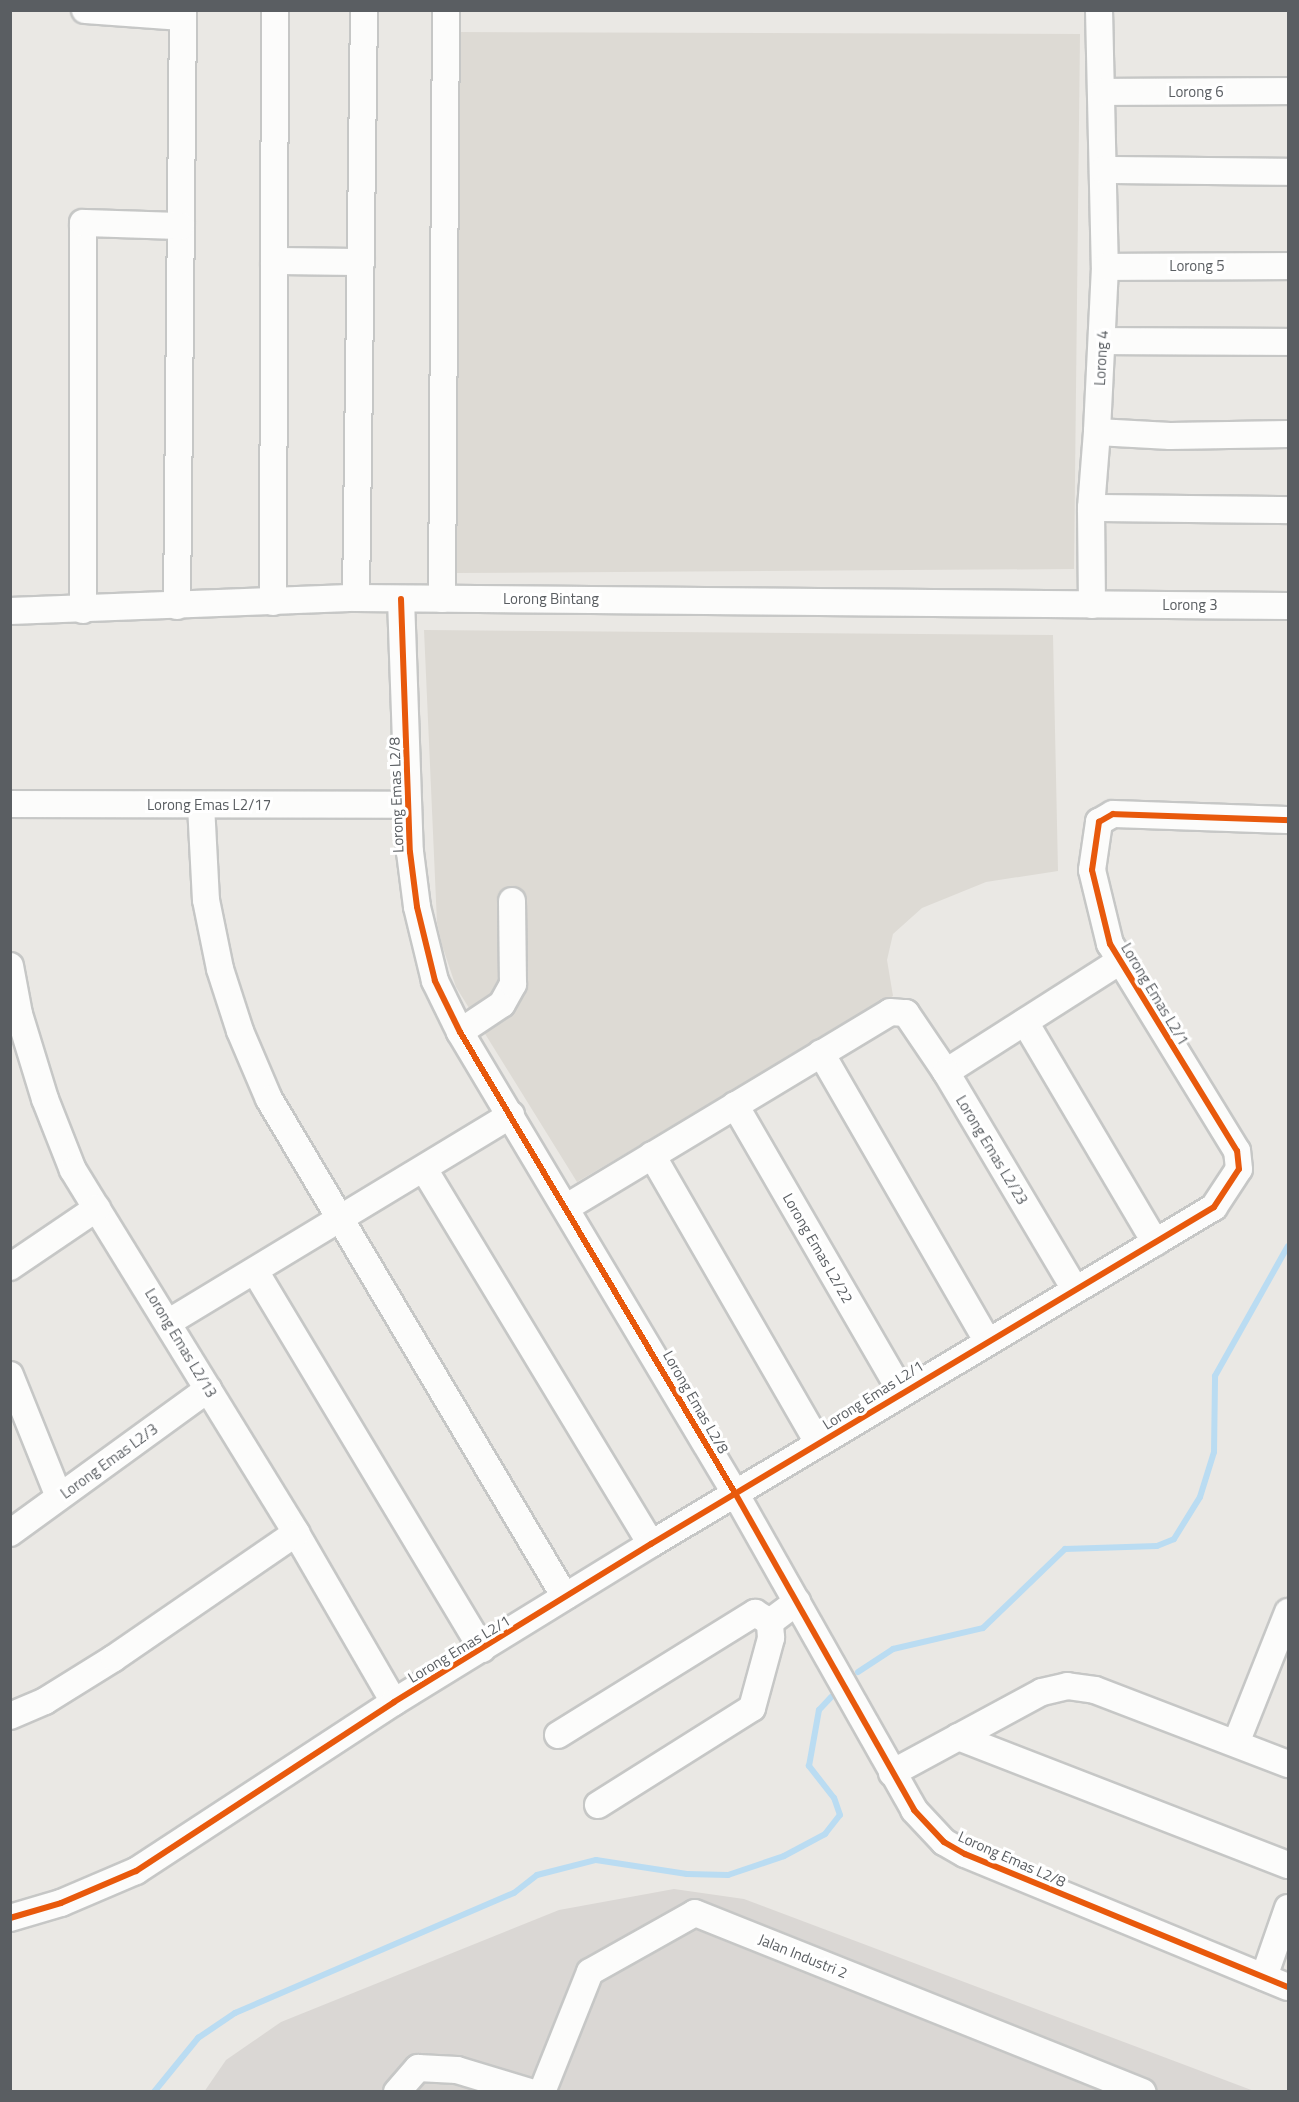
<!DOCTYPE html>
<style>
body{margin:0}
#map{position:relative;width:1299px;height:2102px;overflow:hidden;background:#eae8e4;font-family:"Titillium Web",sans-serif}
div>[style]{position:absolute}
.industrial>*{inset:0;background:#dad7d4}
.education>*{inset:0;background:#dddad4}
.stream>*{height:6px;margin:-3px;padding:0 3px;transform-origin:3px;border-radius:3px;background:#badcf2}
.roads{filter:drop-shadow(2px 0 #c6c7c6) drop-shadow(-2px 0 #c6c7c6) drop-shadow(0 2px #c6c7c6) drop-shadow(0 -2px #c6c7c6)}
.minor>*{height:26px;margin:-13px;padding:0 13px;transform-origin:13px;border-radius:13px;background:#fcfcfb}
.cycleway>*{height:6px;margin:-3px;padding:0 3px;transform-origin:3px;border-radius:3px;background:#e8590c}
span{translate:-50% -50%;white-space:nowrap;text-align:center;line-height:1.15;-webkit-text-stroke:6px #fff;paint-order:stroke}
.street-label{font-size:15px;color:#5a5e62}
.frame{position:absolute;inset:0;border:12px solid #5a5e62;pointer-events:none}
</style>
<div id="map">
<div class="industrial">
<i style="clip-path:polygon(674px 1889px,744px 1899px,1254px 2091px,204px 2092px,226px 2060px,281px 2022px,559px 1910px)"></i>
</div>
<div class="education">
<i style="clip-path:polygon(456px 32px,1080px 34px,1074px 569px,456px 573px)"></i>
<i style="clip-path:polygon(424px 630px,1053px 635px,1058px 871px,986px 882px,922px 908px,893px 934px,887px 960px,893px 996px,577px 1182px,456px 987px,442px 945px,437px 923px)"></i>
</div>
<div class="stream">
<i style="left:858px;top:1672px;width:42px;rotate:-33.3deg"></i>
<i style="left:893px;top:1649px;width:92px;rotate:-13.1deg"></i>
<i style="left:983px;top:1628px;width:114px;rotate:-43.9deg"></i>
<i style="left:1065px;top:1549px;width:92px;rotate:-1.9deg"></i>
<i style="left:1157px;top:1546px;width:18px;rotate:-22deg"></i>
<i style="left:1174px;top:1539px;width:49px;rotate:-58.2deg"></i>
<i style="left:1200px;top:1497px;width:47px;rotate:-72.7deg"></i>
<i style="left:1214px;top:1452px;width:76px;rotate:-89.2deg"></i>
<i style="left:1215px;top:1376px;width:149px;rotate:-60.7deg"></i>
<i style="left:154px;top:2092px;width:70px;rotate:-50.8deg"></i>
<i style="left:198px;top:2038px;width:45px;rotate:-34deg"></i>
<i style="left:235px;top:2013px;width:304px;rotate:-23.3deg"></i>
<i style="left:514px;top:1893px;width:29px;rotate:-38deg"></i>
<i style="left:537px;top:1875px;width:61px;rotate:-14.3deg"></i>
<i style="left:596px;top:1860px;width:92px;rotate:8.7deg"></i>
<i style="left:687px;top:1874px;width:41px;rotate:1.4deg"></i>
<i style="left:728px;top:1875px;width:59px;rotate:-18.7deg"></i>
<i style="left:784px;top:1856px;width:47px;rotate:-28.2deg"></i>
<i style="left:825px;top:1834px;width:24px;rotate:-52deg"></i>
<i style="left:840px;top:1815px;width:18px;rotate:-109deg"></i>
<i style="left:834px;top:1798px;width:41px;rotate:-128deg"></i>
<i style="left:809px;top:1766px;width:57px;rotate:-79.9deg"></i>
<i style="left:819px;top:1710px;width:18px;rotate:-47deg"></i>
</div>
<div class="roads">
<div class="minor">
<i style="left:85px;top:10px;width:98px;rotate:4.1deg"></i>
<i style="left:1099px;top:10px;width:257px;rotate:88.7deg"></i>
<i style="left:1105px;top:267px;width:165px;rotate:92.8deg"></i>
<i style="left:1097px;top:432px;width:73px;rotate:3.1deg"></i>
<i style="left:1170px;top:436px;width:118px;rotate:-1deg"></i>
<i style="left:1103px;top:92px;width:185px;rotate:-0.3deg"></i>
<i style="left:1103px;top:170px;width:185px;rotate:0.6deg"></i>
<i style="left:274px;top:261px;width:87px;rotate:0.7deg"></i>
<i style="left:1105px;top:267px;width:183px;rotate:-0.3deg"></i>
<i style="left:1102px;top:341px;width:186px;rotate:0.3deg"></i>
<i style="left:1091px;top:508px;width:197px;rotate:0.6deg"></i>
<i style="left:356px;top:598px;width:588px;rotate:-89.22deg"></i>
<i style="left:401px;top:599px;width:253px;rotate:88deg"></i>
<i style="left:410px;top:852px;width:55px;rotate:82.7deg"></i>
<i style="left:417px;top:907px;width:76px;rotate:76.3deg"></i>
<i style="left:435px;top:981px;width:57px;rotate:63.9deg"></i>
<i style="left:460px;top:1032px;width:537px;rotate:59.18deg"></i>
<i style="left:735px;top:1493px;width:364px;rotate:60.5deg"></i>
<i style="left:914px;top:1810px;width:44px;rotate:46.8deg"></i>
<i style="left:944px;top:1842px;width:24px;rotate:30deg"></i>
<i style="left:965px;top:1854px;width:349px;rotate:22.4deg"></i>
<i style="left:442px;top:599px;width:589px;rotate:-89.61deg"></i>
<i style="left:273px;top:602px;width:592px;rotate:-89.81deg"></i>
<i style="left:1092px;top:605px;width:97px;rotate:-90.6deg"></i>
<i style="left:1091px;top:508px;width:76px;rotate:-85.5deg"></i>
<i style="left:177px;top:606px;width:596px;rotate:-89.42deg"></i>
<i style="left:83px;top:610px;width:387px;rotate:-90deg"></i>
<i style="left:83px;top:223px;width:98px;rotate:1.8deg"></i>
<i style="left:10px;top:611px;width:346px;rotate:-2.2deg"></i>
<i style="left:356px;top:598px;width:932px;rotate:0.49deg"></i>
<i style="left:10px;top:804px;width:398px;rotate:0.1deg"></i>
<i style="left:201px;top:805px;width:95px;rotate:87deg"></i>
<i style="left:206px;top:900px;width:70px;rotate:78.5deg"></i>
<i style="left:220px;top:969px;width:65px;rotate:72.1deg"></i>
<i style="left:240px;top:1031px;width:74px;rotate:66.9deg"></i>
<i style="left:269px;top:1099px;width:579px;rotate:59.27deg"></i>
<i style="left:10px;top:966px;width:49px;rotate:79.4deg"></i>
<i style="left:19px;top:1014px;width:89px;rotate:73deg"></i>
<i style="left:45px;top:1099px;width:76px;rotate:68.5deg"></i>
<i style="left:73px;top:1170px;width:426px;rotate:58.4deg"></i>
<i style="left:296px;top:1533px;width:195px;rotate:59.9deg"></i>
<i style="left:1025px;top:1022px;width:256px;rotate:59.4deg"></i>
<i style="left:460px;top:1032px;width:50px;rotate:-33.7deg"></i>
<i style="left:502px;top:1004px;width:23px;rotate:-61deg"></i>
<i style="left:513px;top:984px;width:83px;rotate:-90.7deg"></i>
<i style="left:821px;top:1053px;width:332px;rotate:60deg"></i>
<i style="left:946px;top:1072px;width:206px;rotate:-32.5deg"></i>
<i style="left:735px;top:1105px;width:331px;rotate:59.9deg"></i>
<i style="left:652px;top:1155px;width:332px;rotate:60deg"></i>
<i style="left:424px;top:1169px;width:438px;rotate:58.8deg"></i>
<i style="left:567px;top:1207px;width:377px;rotate:-31.1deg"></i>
<i style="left:890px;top:1012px;width:16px;rotate:4deg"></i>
<i style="left:906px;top:1013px;width:71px;rotate:55.9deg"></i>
<i style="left:946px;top:1072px;width:251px;rotate:59.3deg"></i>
<i style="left:10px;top:1267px;width:105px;rotate:-34.1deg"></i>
<i style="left:255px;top:1271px;width:441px;rotate:59deg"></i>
<i style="left:169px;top:1322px;width:400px;rotate:-31.2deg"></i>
<i style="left:10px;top:1375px;width:131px;rotate:68.1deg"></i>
<i style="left:10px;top:1533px;width:245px;rotate:-36deg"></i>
<i style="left:10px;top:1716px;width:38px;rotate:-23deg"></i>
<i style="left:45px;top:1701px;width:81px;rotate:-31.9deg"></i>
<i style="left:114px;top:1658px;width:221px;rotate:-34.5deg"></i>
<i style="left:558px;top:1735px;width:232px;rotate:-31.8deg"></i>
<i style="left:755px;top:1613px;width:17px;rotate:31deg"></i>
<i style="left:958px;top:1737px;width:354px;rotate:21.2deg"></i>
<i style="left:1236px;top:1743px;width:141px;rotate:-68.3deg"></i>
<i style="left:892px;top:1773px;width:170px;rotate:-28.4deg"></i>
<i style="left:1042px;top:1692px;width:26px;rotate:-13deg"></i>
<i style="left:1067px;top:1686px;width:28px;rotate:8deg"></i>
<i style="left:1095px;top:1690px;width:207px;rotate:21deg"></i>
<i style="left:598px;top:1805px;width:182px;rotate:-32.2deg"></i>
<i style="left:752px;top:1708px;width:73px;rotate:-74.8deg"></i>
<i style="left:771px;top:1638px;width:16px;rotate:-94deg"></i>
<i style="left:770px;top:1622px;width:34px;rotate:-37deg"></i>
<i style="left:10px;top:1918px;width:53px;rotate:-16.4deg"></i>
<i style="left:61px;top:1903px;width:82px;rotate:-23.1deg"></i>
<i style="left:136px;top:1871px;width:308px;rotate:-33.2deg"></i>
<i style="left:394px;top:1702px;width:302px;rotate:-31.6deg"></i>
<i style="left:651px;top:1544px;width:656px;rotate:-30.9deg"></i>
<i style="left:1214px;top:1207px;width:45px;rotate:-56.7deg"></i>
<i style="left:1239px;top:1169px;width:18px;rotate:-96deg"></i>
<i style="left:1237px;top:1151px;width:243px;rotate:-121.5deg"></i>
<i style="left:1110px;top:944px;width:76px;rotate:-103.7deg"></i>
<i style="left:1092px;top:870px;width:49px;rotate:-81.7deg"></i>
<i style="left:1099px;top:822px;width:16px;rotate:-30deg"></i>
<i style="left:1113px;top:814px;width:175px;rotate:2deg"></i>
<i style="left:1264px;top:1977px;width:73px;rotate:-70.8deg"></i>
<i style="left:397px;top:2092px;width:32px;rotate:-49deg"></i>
<i style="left:418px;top:2068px;width:39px;rotate:3deg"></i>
<i style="left:457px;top:2070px;width:76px;rotate:16.8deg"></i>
<i style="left:542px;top:2092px;width:129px;rotate:-68.2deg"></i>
<i style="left:590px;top:1972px;width:120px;rotate:-29.3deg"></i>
<i style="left:695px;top:1913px;width:482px;rotate:21.8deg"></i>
</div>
</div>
<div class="cycleway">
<i style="left:401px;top:599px;width:253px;rotate:88deg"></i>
<i style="left:410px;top:852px;width:55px;rotate:82.7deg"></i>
<i style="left:417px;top:907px;width:76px;rotate:76.3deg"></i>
<i style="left:435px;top:981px;width:57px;rotate:63.9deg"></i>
<i style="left:460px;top:1032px;width:537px;rotate:59.18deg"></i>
<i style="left:735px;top:1493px;width:364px;rotate:60.5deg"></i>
<i style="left:914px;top:1810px;width:44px;rotate:46.8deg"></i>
<i style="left:944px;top:1842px;width:24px;rotate:30deg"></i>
<i style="left:965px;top:1854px;width:349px;rotate:22.4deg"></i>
<i style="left:10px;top:1918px;width:53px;rotate:-16.4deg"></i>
<i style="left:61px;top:1903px;width:82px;rotate:-23.1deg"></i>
<i style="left:136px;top:1871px;width:308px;rotate:-33.2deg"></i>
<i style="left:394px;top:1702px;width:302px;rotate:-31.6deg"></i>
<i style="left:651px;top:1544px;width:656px;rotate:-30.9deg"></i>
<i style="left:1214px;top:1207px;width:45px;rotate:-56.7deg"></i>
<i style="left:1239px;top:1169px;width:18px;rotate:-96deg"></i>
<i style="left:1237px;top:1151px;width:243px;rotate:-121.5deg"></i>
<i style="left:1110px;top:944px;width:76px;rotate:-103.7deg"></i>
<i style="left:1092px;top:870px;width:49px;rotate:-81.7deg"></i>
<i style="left:1099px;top:822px;width:16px;rotate:-30deg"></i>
<i style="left:1113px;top:814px;width:175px;rotate:2deg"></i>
</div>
<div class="street-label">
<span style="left:1196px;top:92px">Lorong 6</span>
<span style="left:1197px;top:266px">Lorong 5</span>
<span style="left:1101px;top:358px;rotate:-87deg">Lorong 4</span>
<span style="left:551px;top:599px">Lorong Bintang</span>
<span style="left:1190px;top:605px">Lorong 3</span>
<span style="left:396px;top:795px;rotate:-92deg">Lorong Emas L2/8</span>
<span style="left:209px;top:805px">Lorong Emas L2/17</span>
<span style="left:1155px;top:994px;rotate:59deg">Lorong Emas L2/1</span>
<span style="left:992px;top:1150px;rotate:59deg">Lorong Emas L2/23</span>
<span style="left:818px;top:1248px;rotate:60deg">Lorong Emas L2/22</span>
<span style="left:181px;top:1343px;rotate:59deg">Lorong Emas L2/13</span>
<span style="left:873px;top:1395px;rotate:-32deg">Lorong Emas L2/1</span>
<span style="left:696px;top:1402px;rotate:60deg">Lorong Emas L2/8</span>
<span style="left:109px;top:1461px;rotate:-36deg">Lorong Emas L2/3</span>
<span style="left:459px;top:1649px;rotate:-31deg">Lorong Emas L2/1</span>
<span style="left:1012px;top:1859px;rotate:24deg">Lorong Emas L2/8</span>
<span style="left:803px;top:1956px;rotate:22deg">Jalan Industri 2</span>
</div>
<div class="frame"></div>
</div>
